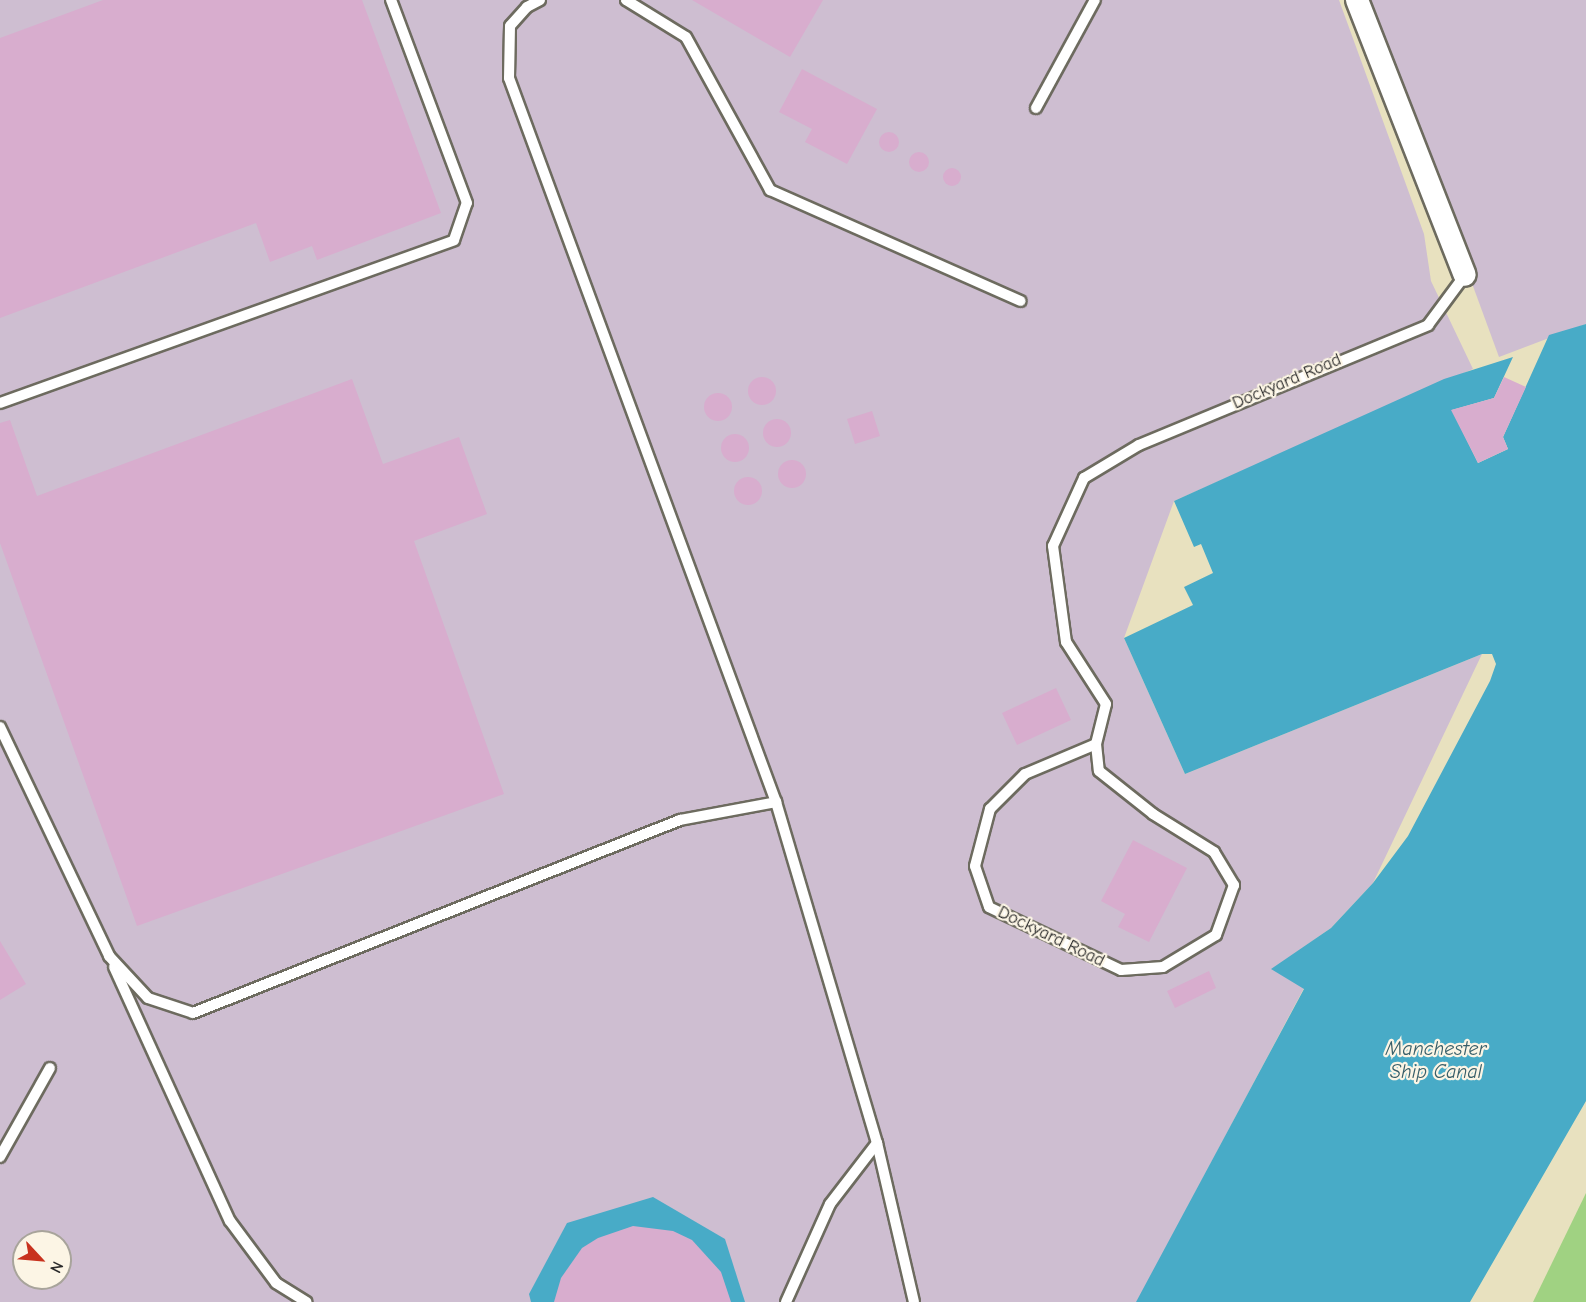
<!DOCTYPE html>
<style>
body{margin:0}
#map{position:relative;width:1586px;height:1302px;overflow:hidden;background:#e8e1bf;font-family:"Comic Neue",sans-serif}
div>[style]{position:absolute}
.industrial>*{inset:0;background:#cebed1}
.green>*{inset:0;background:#a0d282}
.water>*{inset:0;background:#48abc7}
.building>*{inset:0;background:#d8adce}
.round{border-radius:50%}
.roads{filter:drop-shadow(2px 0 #6d6b5f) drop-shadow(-2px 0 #6d6b5f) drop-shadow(0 2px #6d6b5f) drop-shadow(0 -2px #6d6b5f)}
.service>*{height:10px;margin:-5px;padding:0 5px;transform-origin:5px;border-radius:5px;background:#fff}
.minor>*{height:22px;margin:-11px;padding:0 11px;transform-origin:11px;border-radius:11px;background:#fff}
span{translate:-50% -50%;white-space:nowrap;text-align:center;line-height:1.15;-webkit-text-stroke:4.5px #fcf5e5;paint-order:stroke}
.street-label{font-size:18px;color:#2b2b2b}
.water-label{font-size:20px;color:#375e69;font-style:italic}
.north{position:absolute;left:12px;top:1230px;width:60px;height:60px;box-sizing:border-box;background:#fcf5e5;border:2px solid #a8a49b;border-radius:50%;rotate:116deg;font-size:16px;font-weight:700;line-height:24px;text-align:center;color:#2b2b2b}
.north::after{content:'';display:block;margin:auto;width:21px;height:27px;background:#c8321e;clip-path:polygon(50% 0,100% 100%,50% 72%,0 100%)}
</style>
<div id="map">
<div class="industrial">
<i style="clip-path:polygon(evenodd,0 0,1339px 0,1424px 234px,1431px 281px,1473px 369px,1174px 501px,1124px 638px,1185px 774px,1482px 654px,1373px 883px,1331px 928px,1272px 969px,1304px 988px,1137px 1302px,0 1302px,0 0,24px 1242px,60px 1242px,60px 1278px,24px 1278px,24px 1242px)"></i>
<i style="clip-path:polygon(1368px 0,1586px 0,1586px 324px,1499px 357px)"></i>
</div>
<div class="green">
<i style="clip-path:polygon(1586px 1193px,1586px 1302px,1533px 1302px)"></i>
</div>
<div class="water">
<i style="clip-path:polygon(1586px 324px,1586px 1101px,1470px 1302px,1136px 1302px,1304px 989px,1271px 969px,1331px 928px,1373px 883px,1408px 836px,1490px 681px,1496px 664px,1492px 654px,1482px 654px,1185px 774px,1124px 638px,1193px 605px,1184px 587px,1213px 573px,1201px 544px,1194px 547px,1174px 501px,1444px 379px,1513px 357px,1494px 398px,1452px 410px,1478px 463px,1508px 449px,1503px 437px,1549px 335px)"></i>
<i style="clip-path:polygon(653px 1197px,725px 1239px,745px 1302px,531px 1302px,529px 1294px,567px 1223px)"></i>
</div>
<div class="building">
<i style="clip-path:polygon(103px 0,362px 0,441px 213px,317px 260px,312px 246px,270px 262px,256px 223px,0 318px,0 38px)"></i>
<i style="clip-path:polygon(692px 0,823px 0,790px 57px)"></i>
<i style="clip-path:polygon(802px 69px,877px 109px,847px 164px,805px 142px,812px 129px,779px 112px)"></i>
<i class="round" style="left:879px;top:132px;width:20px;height:20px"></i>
<i class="round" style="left:909px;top:152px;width:20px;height:20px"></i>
<i class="round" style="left:943px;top:168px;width:18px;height:18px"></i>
<i class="round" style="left:748px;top:377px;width:28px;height:28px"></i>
<i style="clip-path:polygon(1504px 377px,1526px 387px,1503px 437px,1508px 449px,1478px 463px,1451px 410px,1494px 398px)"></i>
<i style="clip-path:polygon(352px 379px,383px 464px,459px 437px,487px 514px,414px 541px,504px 794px,137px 926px,0 543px,0 423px,10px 420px,37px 496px)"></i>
<i class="round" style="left:704px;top:393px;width:28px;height:28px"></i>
<i style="clip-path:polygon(872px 411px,880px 436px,855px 444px,847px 419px)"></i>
<i class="round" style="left:763px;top:419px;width:28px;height:28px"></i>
<i class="round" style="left:721px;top:434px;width:28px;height:28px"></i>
<i class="round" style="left:778px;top:460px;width:28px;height:28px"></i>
<i class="round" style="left:734px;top:477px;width:28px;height:28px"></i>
<i style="clip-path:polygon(1056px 688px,1071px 720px,1017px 745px,1002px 713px)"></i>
<i style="clip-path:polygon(1133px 840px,1187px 868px,1149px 942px,1118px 927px,1125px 914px,1101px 901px)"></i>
<i style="clip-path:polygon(0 941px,26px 984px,0 1000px)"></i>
<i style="clip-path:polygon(1209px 971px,1216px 988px,1175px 1008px,1167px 991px)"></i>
<i style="clip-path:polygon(633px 1226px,673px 1231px,692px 1240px,721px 1272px,731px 1302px,554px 1302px,561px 1278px,582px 1248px,598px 1238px)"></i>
</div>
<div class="roads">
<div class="service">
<i style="left:540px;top:0;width:15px;rotate:152deg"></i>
<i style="left:527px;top:7px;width:25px;rotate:132deg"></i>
<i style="left:510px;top:26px;width:52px;rotate:91.1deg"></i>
<i style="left:509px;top:78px;width:772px;rotate:69.76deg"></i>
<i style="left:776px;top:802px;width:356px;rotate:73.5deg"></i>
<i style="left:877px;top:1143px;width:163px;rotate:76.9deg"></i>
<i style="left:626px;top:0;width:70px;rotate:31.7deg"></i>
<i style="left:686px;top:37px;width:175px;rotate:61.2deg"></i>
<i style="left:770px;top:190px;width:274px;rotate:23.9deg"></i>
<i style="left:1036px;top:108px;width:123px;rotate:-61.4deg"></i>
<i style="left:0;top:403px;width:482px;rotate:-19.7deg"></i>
<i style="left:454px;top:240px;width:39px;rotate:-71deg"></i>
<i style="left:467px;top:203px;width:217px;rotate:-110.5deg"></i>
<i style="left:0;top:727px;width:254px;rotate:64.5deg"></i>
<i style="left:109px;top:956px;width:57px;rotate:47.1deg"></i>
<i style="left:148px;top:998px;width:47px;rotate:18.4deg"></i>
<i style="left:193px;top:1013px;width:524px;rotate:-21.62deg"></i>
<i style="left:680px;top:820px;width:98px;rotate:-10.6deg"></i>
<i style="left:1096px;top:744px;width:27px;rotate:84deg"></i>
<i style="left:1099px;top:771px;width:69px;rotate:38.5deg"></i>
<i style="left:1153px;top:814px;width:72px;rotate:31.9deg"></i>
<i style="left:1214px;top:852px;width:39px;rotate:59deg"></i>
<i style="left:1234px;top:885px;width:53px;rotate:109.8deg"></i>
<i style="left:1216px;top:935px;width:62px;rotate:148.9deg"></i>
<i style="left:1163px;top:967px;width:42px;rotate:175.9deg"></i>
<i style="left:1121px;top:970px;width:146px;rotate:-154.5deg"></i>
<i style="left:989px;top:907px;width:43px;rotate:-108.9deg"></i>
<i style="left:975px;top:866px;width:59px;rotate:-75.3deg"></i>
<i style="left:990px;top:809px;width:49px;rotate:-45deg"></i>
<i style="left:1025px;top:774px;width:77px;rotate:-22.9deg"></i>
<i style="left:1096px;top:744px;width:41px;rotate:-76deg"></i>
<i style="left:1106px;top:704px;width:74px;rotate:-122.8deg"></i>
<i style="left:1066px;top:642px;width:97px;rotate:-97.7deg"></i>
<i style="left:1053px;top:546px;width:75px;rotate:-65.5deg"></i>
<i style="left:1084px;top:478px;width:64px;rotate:-31deg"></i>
<i style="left:1139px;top:445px;width:313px;rotate:-22.5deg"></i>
<i style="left:1428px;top:325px;width:62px;rotate:-53.5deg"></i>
<i style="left:114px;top:967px;width:279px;rotate:65.5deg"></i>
<i style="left:230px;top:1221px;width:77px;rotate:53.4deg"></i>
<i style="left:276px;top:1283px;width:36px;rotate:32deg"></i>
<i style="left:0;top:1157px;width:102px;rotate:-60.7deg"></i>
<i style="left:786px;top:1302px;width:107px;rotate:-65.8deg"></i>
<i style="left:830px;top:1204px;width:77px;rotate:-52.4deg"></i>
</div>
<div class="minor">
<i style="left:1357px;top:0;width:295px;rotate:68.6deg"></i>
</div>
</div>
<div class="street-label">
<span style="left:1287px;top:382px;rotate:-23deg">Dockyard Road</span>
<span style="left:1051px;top:937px;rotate:26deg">Dockyard Road</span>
</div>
<div class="water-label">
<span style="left:1436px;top:1060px">Manchester<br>Ship Canal</span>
</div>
<div class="north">N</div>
</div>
